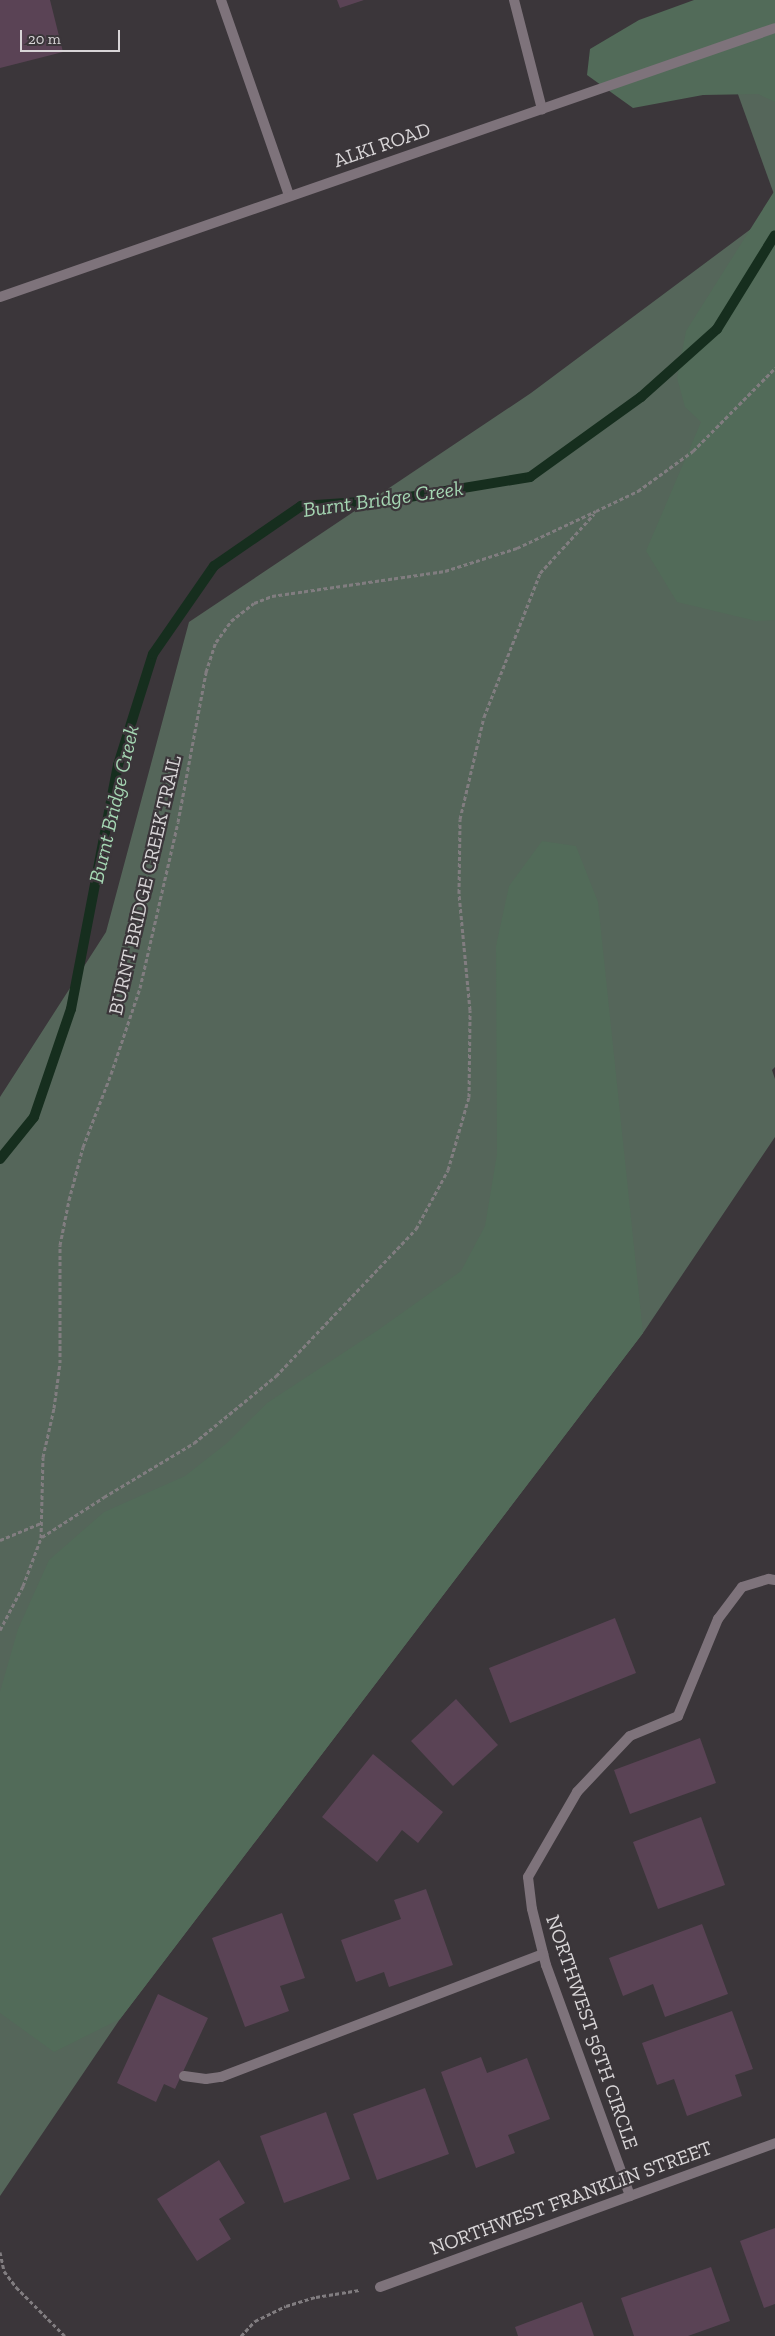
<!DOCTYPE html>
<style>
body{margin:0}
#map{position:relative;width:775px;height:2336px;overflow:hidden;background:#3b363a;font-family:"Zilla Slab",serif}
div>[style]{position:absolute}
.green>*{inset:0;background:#55665a}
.forest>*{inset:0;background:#526b59}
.stream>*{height:10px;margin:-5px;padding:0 5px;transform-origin:5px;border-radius:5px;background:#162e1e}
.building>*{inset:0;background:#5a4355}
.path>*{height:3px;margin-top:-1.5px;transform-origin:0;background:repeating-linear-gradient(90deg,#817d80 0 4px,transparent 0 6.5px)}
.lane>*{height:10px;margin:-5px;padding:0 5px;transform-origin:5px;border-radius:5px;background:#7e737b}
.street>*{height:10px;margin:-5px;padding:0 5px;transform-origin:5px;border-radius:5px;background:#7e737b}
span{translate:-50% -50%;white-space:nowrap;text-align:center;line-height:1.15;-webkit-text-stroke:4.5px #3b363a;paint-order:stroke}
.street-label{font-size:20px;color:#d8d5d7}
.water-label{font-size:21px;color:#a5d7b3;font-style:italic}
.scale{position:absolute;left:20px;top:30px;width:100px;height:22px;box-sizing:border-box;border:2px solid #d8d5d7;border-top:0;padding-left:6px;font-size:15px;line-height:18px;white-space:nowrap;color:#d8d5d7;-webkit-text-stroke:4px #3b363a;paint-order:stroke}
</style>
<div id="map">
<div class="green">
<i style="clip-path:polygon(775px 45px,775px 197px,726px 61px)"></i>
<i style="clip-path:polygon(775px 211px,775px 1067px,772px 1070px,775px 1079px,775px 1137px,643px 1333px,120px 2019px,0 2196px,0 1097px,106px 932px,189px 622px,531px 393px)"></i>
</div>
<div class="forest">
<i style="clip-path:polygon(694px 0,775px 0,775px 102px,758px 94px,703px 95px,633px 108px,587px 75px,590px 49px,639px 20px)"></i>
<i style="clip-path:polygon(775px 190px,775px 620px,756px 621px,677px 602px,646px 551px,701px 422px,685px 407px,677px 378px,686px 331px)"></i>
<i style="clip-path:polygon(542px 841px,576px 846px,598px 902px,643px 1333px,120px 2019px,54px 2052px,0 2013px,0 1692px,18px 1629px,49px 1560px,104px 1512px,185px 1476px,227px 1443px,267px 1403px,378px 1330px,461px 1271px,485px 1226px,497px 1154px,496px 946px,509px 886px)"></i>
</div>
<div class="stream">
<i style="left:0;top:1159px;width:54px;rotate:-51deg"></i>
<i style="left:34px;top:1117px;width:114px;rotate:-71.1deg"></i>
<i style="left:71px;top:1009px;width:248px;rotate:-79.1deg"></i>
<i style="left:118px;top:765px;width:116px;rotate:-72.5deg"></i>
<i style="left:153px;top:654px;width:107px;rotate:-55.3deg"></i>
<i style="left:214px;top:566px;width:106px;rotate:-34.6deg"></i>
<i style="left:301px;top:506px;width:90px;rotate:-3.8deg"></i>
<i style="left:391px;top:500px;width:141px;rotate:-9.4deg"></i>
<i style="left:530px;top:477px;width:137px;rotate:-35.8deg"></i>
<i style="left:641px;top:397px;width:102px;rotate:-41.8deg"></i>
<i style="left:717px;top:329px;width:110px;rotate:-58.3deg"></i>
</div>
<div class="building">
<i style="clip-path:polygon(0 0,50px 0,63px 52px,0 68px)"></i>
<i style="clip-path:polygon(337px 0,364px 0,340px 8px)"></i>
<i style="clip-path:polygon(615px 1618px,636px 1673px,510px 1723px,489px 1668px)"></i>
<i style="clip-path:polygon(456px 1699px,498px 1745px,453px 1786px,411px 1741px)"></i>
<i style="clip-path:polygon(700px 1738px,716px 1783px,630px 1814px,614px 1770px)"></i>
<i style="clip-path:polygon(373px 1754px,443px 1812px,418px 1843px,402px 1830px,377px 1862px,322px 1817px)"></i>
<i style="clip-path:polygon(701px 1817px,725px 1885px,658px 1909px,633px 1842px)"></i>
<i style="clip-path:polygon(426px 1889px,453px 1965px,389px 1987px,384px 1972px,356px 1982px,341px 1940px,401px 1919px,394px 1900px)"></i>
<i style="clip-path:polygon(282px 1913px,305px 1978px,280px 1986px,289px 2011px,245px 2027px,212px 1938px)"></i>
<i style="clip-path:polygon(702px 1924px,728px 1994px,665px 2017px,653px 1984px,623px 1996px,609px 1958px)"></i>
<i style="clip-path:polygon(158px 1994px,208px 2018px,175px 2089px,164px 2084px,156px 2102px,117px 2083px)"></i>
<i style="clip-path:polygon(732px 2011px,753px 2069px,735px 2075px,742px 2096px,687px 2116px,674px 2079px,657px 2085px,642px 2043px)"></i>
<i style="clip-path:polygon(481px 2057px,487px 2073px,527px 2058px,550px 2119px,508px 2135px,515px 2153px,476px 2168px,441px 2072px)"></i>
<i style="clip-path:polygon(425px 2088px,449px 2154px,377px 2180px,353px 2114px)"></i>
<i style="clip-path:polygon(326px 2112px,350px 2179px,284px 2203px,260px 2136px)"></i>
<i style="clip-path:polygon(219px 2160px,245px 2203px,219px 2219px,231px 2239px,197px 2261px,157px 2199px)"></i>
<i style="clip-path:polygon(775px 2228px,775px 2304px,764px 2308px,740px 2241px)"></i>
<i style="clip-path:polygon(711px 2267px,730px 2321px,688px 2336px,634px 2336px,621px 2298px)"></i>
<i style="clip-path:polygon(582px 2302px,594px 2336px,518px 2336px,515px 2327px)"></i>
</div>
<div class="path">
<i style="left:42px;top:1537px;width:74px;rotate:-32.8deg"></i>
<i style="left:104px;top:1497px;width:105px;rotate:-31deg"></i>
<i style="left:194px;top:1443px;width:106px;rotate:-39.3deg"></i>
<i style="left:276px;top:1376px;width:203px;rotate:-46.4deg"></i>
<i style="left:416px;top:1229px;width:67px;rotate:-61.5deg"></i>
<i style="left:448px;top:1170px;width:76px;rotate:-74deg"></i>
<i style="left:469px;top:1097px;width:87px;rotate:-89.3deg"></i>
<i style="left:470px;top:1010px;width:118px;rotate:-95.4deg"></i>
<i style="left:459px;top:893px;width:74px;rotate:-89.2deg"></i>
<i style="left:460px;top:819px;width:105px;rotate:-76.8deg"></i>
<i style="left:484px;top:717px;width:155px;rotate:-68.7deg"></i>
<i style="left:540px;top:573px;width:80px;rotate:-47.5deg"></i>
<i style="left:0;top:1540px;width:44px;rotate:-22.5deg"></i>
<i style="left:0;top:1630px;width:50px;rotate:-62.4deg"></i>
<i style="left:23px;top:1586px;width:51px;rotate:-69.4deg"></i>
<i style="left:41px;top:1538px;width:81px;rotate:-88.6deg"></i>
<i style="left:43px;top:1457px;width:50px;rotate:-77.3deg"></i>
<i style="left:54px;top:1408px;width:45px;rotate:-82.4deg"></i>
<i style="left:60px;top:1363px;width:118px;rotate:-90deg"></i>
<i style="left:60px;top:1245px;width:46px;rotate:-78.7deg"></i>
<i style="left:69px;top:1200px;width:55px;rotate:-75.2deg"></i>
<i style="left:83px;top:1147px;width:78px;rotate:-69deg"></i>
<i style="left:111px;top:1074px;width:91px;rotate:-71.4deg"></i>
<i style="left:140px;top:988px;width:170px;rotate:-77.1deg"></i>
<i style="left:178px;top:822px;width:153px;rotate:-79.4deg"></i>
<i style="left:206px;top:672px;width:32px;rotate:-72deg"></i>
<i style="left:216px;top:642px;width:26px;rotate:-54deg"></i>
<i style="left:231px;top:621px;width:29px;rotate:-38deg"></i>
<i style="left:254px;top:603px;width:19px;rotate:-21deg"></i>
<i style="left:272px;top:596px;width:175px;rotate:-8.2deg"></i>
<i style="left:445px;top:571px;width:76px;rotate:-17.7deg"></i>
<i style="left:517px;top:548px;width:87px;rotate:-25.1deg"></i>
<i style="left:596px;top:511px;width:47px;rotate:-25.5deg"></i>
<i style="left:638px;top:491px;width:68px;rotate:-36deg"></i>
<i style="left:693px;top:451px;width:117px;rotate:-45.3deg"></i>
<i style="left:0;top:2252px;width:19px;rotate:78deg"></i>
<i style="left:4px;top:2271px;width:20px;rotate:53deg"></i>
<i style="left:16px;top:2287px;width:69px;rotate:45deg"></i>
<i style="left:241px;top:2336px;width:21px;rotate:-47deg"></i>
<i style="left:255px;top:2321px;width:34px;rotate:-26deg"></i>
<i style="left:286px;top:2306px;width:31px;rotate:-17deg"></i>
<i style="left:316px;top:2297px;width:44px;rotate:-9.2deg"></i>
</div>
<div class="lane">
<i style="left:514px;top:0;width:113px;rotate:75.6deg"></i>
<i style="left:528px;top:1877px;width:98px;rotate:-60deg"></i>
<i style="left:577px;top:1792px;width:77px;rotate:-46.6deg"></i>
<i style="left:630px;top:1736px;width:52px;rotate:-22.6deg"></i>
<i style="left:678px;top:1716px;width:105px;rotate:-67.6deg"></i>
</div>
<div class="street">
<i style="left:221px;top:0;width:207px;rotate:70.8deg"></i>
<i style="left:0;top:297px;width:820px;rotate:-19.14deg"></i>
<i style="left:718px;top:1619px;width:40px;rotate:-53deg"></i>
<i style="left:742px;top:1587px;width:28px;rotate:-17deg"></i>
<i style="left:769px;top:1579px;width:6px;rotate:9deg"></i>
<i style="left:528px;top:1877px;width:32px;rotate:83deg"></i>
<i style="left:532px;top:1909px;width:58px;rotate:76deg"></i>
<i style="left:546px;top:1965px;width:246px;rotate:70deg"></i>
<i style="left:184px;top:2076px;width:22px;rotate:8deg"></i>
<i style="left:206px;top:2079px;width:15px;rotate:-8deg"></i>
<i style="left:221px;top:2077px;width:345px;rotate:-20.9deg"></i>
<i style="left:380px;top:2287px;width:420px;rotate:-20deg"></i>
</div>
<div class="street-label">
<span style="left:382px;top:145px;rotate:-19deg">ALKI ROAD</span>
<span style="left:145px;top:885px;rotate:-77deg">BURNT BRIDGE CREEK TRAIL</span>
<span style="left:592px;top:2032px;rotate:71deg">NORTHWEST 56TH CIRCLE</span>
<span style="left:571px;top:2198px;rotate:-20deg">NORTHWEST FRANKLIN STREET</span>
</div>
<div class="water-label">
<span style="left:383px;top:499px;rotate:-8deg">Burnt Bridge Creek</span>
<span style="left:114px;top:804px;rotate:-77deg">Burnt Bridge Creek</span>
</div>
<div class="scale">20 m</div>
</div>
